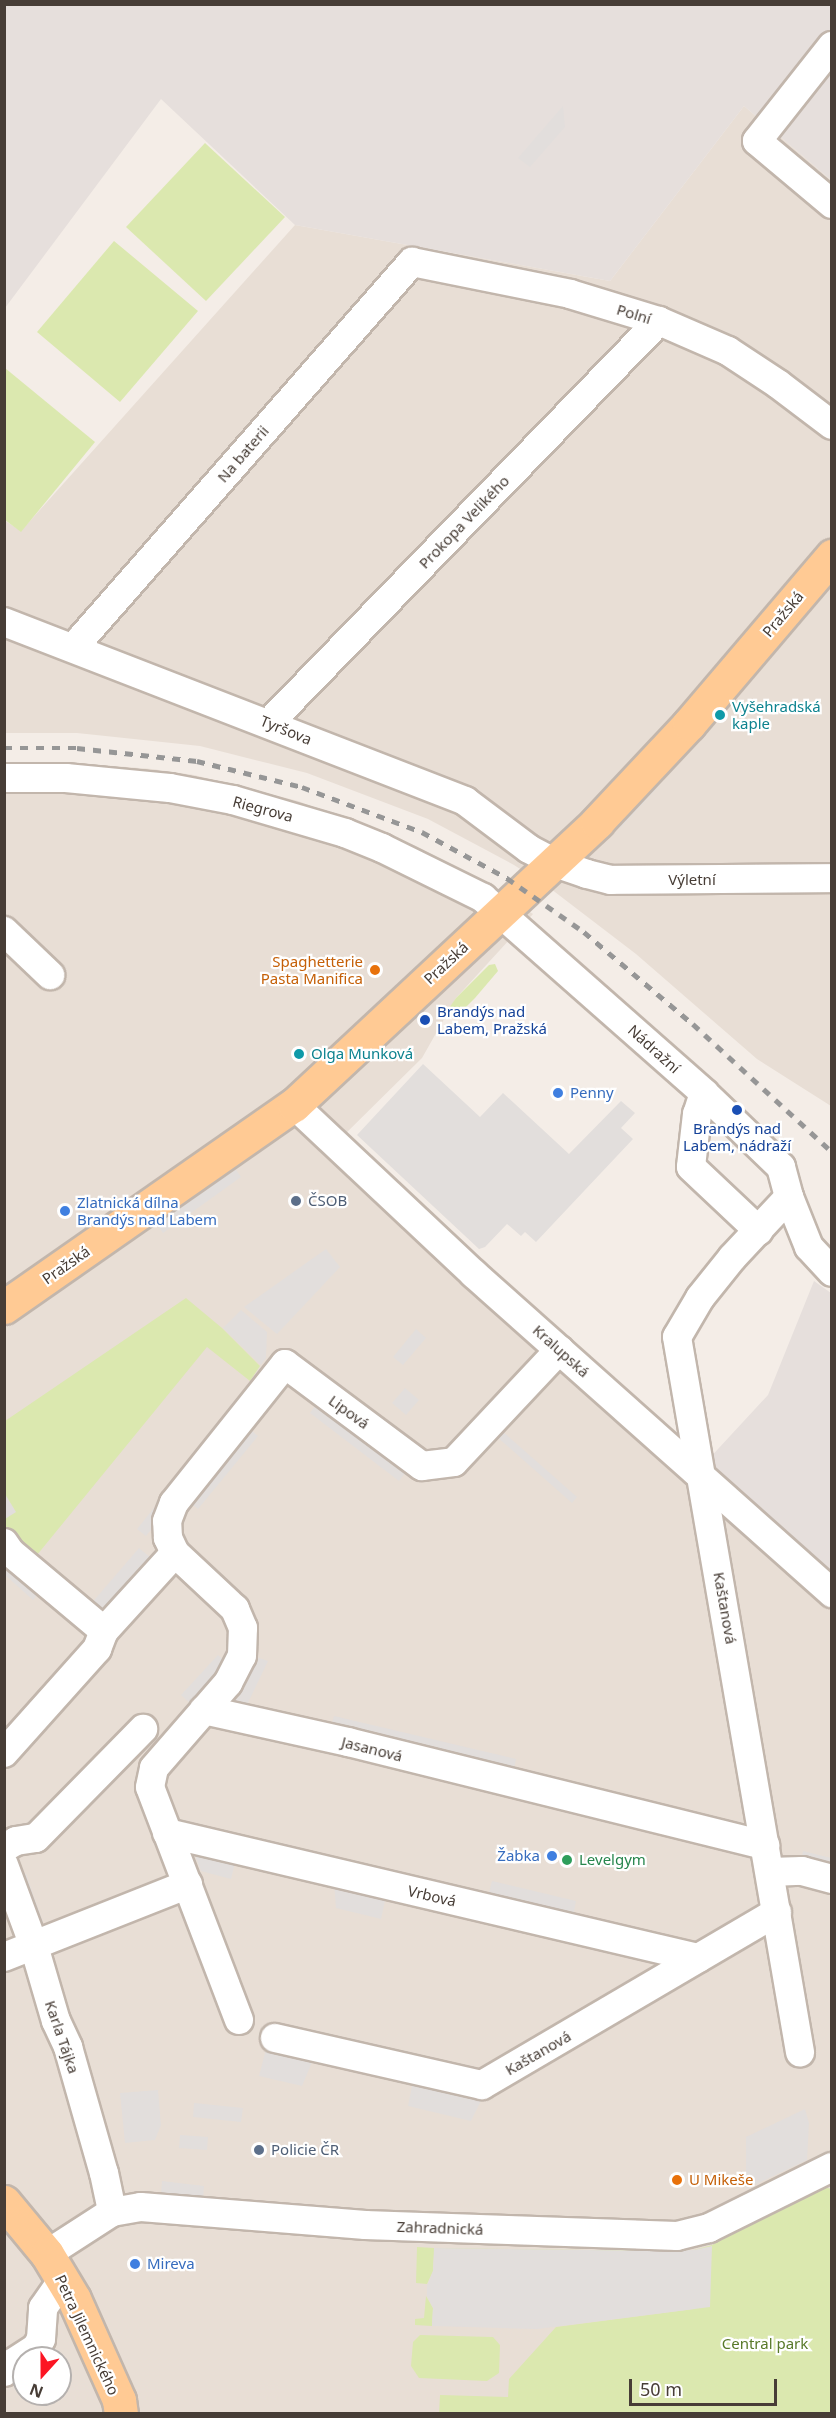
<!DOCTYPE html>
<meta charset="utf-8">
<style>
body{margin:0}
#map{position:relative;width:836px;height:2418px;overflow:hidden;background:#f4ede7;font-family:"Noto Sans",sans-serif}
div>[style]{position:absolute}
.residential>*{inset:0;background:#e8ded5}
.industrial>*{inset:0;background:#e6dfdc}
.green>*{inset:0;background:#dbe8af}
.parking>*{inset:0;background:#e2dedc}
.roads{filter:drop-shadow(2px 0 #c2b6ac) drop-shadow(-2px 0 #c2b6ac) drop-shadow(0 2px #c2b6ac) drop-shadow(0 -2px #c2b6ac)}
.minor>*{height:28px;margin:-14px;padding:0 14px;transform-origin:14px;border-radius:14px;background:#fff}
.major>*{height:33px;margin:-16.5px;padding:0 16.5px;transform-origin:16.5px;border-radius:16.5px;background:#ffca94}
.rail>*{height:4.5px;margin-top:-2.25px;transform-origin:0;background:repeating-linear-gradient(90deg,#969696 0 8px,transparent 0 16px)}
.dots>*{width:16px;height:16px;translate:-50% -50%;box-sizing:border-box;border:3px solid #fff;border-radius:50%}
span{translate:-50% -50%;white-space:nowrap;text-align:center;line-height:1.15;-webkit-text-stroke:4.5px #fff;paint-order:stroke}
.street-label{font-size:15px;color:#473d36}
.culture-label{font-size:15px;color:#0d838f}
.left{translate:0 -50%;text-align:left}
.food-label{font-size:15px;color:#c56008}
.right{translate:-100% -50%;text-align:right}
.transit-label{font-size:15px;color:#164399}
.shop-label{font-size:15px;color:#366cbe}
.service-label{font-size:15px;color:#4e5e75}
.leisure-label{font-size:15px;color:#27864d}
.park-label{font-size:15px;color:#587928}
.frame{position:absolute;inset:0;border:6px solid #473d36;pointer-events:none}
.north{position:absolute;left:12px;top:2346px;width:60px;height:60px;box-sizing:border-box;background:#fff;border:2px solid #b5b1af;border-radius:50%;rotate:201deg;font-size:16px;font-weight:700;line-height:24px;text-align:center;color:#473d36}
.north::after{content:'';display:block;margin:auto;width:21px;height:27px;background:#fc1523;clip-path:polygon(50% 0,100% 100%,50% 72%,0 100%)}
.scale{position:absolute;left:629px;top:2379px;width:148px;height:27px;box-sizing:border-box;border:3px solid #473d36;border-top:0;padding-left:8px;font-size:18px;line-height:21px;white-space:nowrap;color:#473d36;-webkit-text-stroke:4px #fff;paint-order:stroke}
</style>
<div id="map">
<div class="residential">
<i style="clip-path:polygon(744px 106px,831px 180px,831px 1106px,757px 1059px,636px 954px,551px 889px,514px 865px,428px 819px,307px 773px,200px 746px,77px 733px,5px 733px,4px 520px,21px 531px,295px 225px,610px 281px)"></i>
<i style="clip-path:polygon(evenodd,4px 763px,76px 763px,152px 769px,194px 775px,298px 801px,416px 846px,477px 878px,533px 914px,456px 998px,422px 1058px,339px 1140px,831px 1574px,831px 2413px,5px 2413px,4px 763px,24px 2358px,60px 2358px,60px 2394px,24px 2394px,24px 2358px)"></i>
</div>
<div class="industrial">
<i style="clip-path:polygon(5px 5px,831px 5px,831px 180px,744px 106px,610px 281px,295px 225px,161px 99px,5px 308px)"></i>
<i style="clip-path:polygon(814px 1281px,831px 1293px,831px 1574px,706px 1462px,768px 1395px)"></i>
</div>
<div class="green">
<i style="clip-path:polygon(205px 143px,285px 217px,206px 301px,126px 227px)"></i>
<i style="clip-path:polygon(114px 241px,198px 311px,120px 402px,37px 332px)"></i>
<i style="clip-path:polygon(5px 368px,95px 442px,21px 532px,5px 520px)"></i>
<i style="clip-path:polygon(495px 964px,498px 971px,475px 998px,456px 1017px,449px 1016px,447px 1011px,456px 998px,489px 965px)"></i>
<i style="clip-path:polygon(186px 1298px,222px 1328px,260px 1366px,250px 1381px,207px 1347px,37px 1555px,22px 1547px,5px 1525px,5px 1421px)"></i>
<i style="clip-path:polygon(819px 2185px,831px 2189px,831px 2413px,439px 2414px,440px 2395px,508px 2397px,509px 2379px,556px 2327px,694px 2309px,694px 2250px,712px 2245px,756px 2222px,754px 2217px)"></i>
<i style="clip-path:polygon(417px 2247px,434px 2248px,666px 2251px,434px 2254px,433px 2271px,427px 2284px,416px 2283px)"></i>
<i style="clip-path:polygon(426px 2296px,433px 2308px,432px 2326px,415px 2325px,415px 2319px,424px 2318px)"></i>
<i style="clip-path:polygon(420px 2335px,493px 2337px,500px 2345px,499px 2373px,487px 2381px,419px 2378px,411px 2366px,413px 2342px)"></i>
</div>
<div class="parking">
<i style="clip-path:polygon(563px 106px,565px 127px,530px 167px,518px 158px)"></i>
<i style="clip-path:polygon(655px 780px,660px 785px,620px 828px,615px 824px)"></i>
<i style="clip-path:polygon(423px 1064px,480px 1117px,503px 1093px,569px 1154px,621px 1101px,635px 1113px,621px 1128px,633px 1139px,536px 1242px,525px 1232px,521px 1236px,507px 1224px,485px 1247px,479px 1249px,357px 1135px)"></i>
<i style="clip-path:polygon(230px 1161px,241px 1177px,163px 1233px,152px 1218px)"></i>
<i style="clip-path:polygon(144px 1222px,143px 1232px,61px 1291px,52px 1288px)"></i>
<i style="clip-path:polygon(326px 1249px,340px 1267px,277px 1334px,244px 1307px)"></i>
<i style="clip-path:polygon(241px 1310px,267px 1332px,266px 1358px,261px 1365px,223px 1328px)"></i>
<i style="clip-path:polygon(416px 1329px,426px 1338px,403px 1365px,393px 1357px)"></i>
<i style="clip-path:polygon(257px 1380px,165px 1512px,146px 1536px,137px 1529px)"></i>
<i style="clip-path:polygon(405px 1388px,419px 1400px,406px 1415px,392px 1403px)"></i>
<i style="clip-path:polygon(320px 1399px,409px 1468px,399px 1481px,310px 1413px)"></i>
<i style="clip-path:polygon(246px 1426px,258px 1436px,198px 1509px,186px 1499px)"></i>
<i style="clip-path:polygon(501px 1430px,577px 1497px,572px 1503px,496px 1436px)"></i>
<i style="clip-path:polygon(5px 1494px,16px 1512px,5px 1519px,4px 1519px)"></i>
<i style="clip-path:polygon(139px 1548px,152px 1559px,103px 1616px,90px 1605px)"></i>
<i style="clip-path:polygon(4px 1559px,42px 1590px,33px 1600px,5px 1575px)"></i>
<i style="clip-path:polygon(218px 1655px,229px 1665px,192px 1705px,181px 1695px)"></i>
<i style="clip-path:polygon(253px 1656px,268px 1661px,244px 1711px,230px 1707px)"></i>
<i style="clip-path:polygon(334px 1716px,516px 1759px,513px 1774px,330px 1730px)"></i>
<i style="clip-path:polygon(803px 1851px,831px 1858px,831px 1871px,800px 1864px)"></i>
<i style="clip-path:polygon(194px 1853px,235px 1863px,231px 1879px,201px 1871px)"></i>
<i style="clip-path:polygon(14px 1874px,26px 1874px,45px 1928px,32px 1927px)"></i>
<i style="clip-path:polygon(492px 1881px,576px 1901px,573px 1917px,488px 1896px)"></i>
<i style="clip-path:polygon(334px 1883px,386px 1896px,381px 1919px,336px 1908px)"></i>
<i style="clip-path:polygon(271px 2030px,321px 2041px,302px 2086px,259px 2076px)"></i>
<i style="clip-path:polygon(414px 2076px,483px 2097px,471px 2121px,408px 2106px)"></i>
<i style="clip-path:polygon(158px 2090px,161px 2125px,155px 2140px,125px 2143px,120px 2093px)"></i>
<i style="clip-path:polygon(194px 2103px,243px 2108px,241px 2122px,193px 2117px)"></i>
<i style="clip-path:polygon(805px 2109px,809px 2123px,807px 2160px,746px 2189px,746px 2137px)"></i>
<i style="clip-path:polygon(180px 2135px,208px 2137px,207px 2150px,179px 2148px)"></i>
<i style="clip-path:polygon(162px 2181px,204px 2186px,203px 2199px,161px 2194px)"></i>
<i style="clip-path:polygon(712px 2246px,710px 2307px,537px 2329px,432px 2326px,433px 2308px,427px 2296px,427px 2286px,433px 2271px,434px 2248px,666px 2251px,694px 2250px)"></i>
</div>
<div class="roads">
<div class="minor">
<i style="left:832px;top:46px;width:121px;rotate:128.3deg"></i>
<i style="left:757px;top:141px;width:98px;rotate:40deg"></i>
<i style="left:4px;top:622px;width:495px;rotate:21.2deg"></i>
<i style="left:465px;top:801px;width:80px;rotate:36.9deg"></i>
<i style="left:529px;top:849px;width:30px;rotate:28deg"></i>
<i style="left:555px;top:863px;width:34px;rotate:19deg"></i>
<i style="left:587px;top:874px;width:25px;rotate:14deg"></i>
<i style="left:611px;top:880px;width:221px;rotate:-0.5deg"></i>
<i style="left:77px;top:649px;width:11px;rotate:-68deg"></i>
<i style="left:81px;top:639px;width:502px;rotate:-48.72deg"></i>
<i style="left:412px;top:262px;width:161px;rotate:11.4deg"></i>
<i style="left:570px;top:294px;width:93px;rotate:16.9deg"></i>
<i style="left:659px;top:321px;width:75px;rotate:23.5deg"></i>
<i style="left:728px;top:351px;width:60px;rotate:33.4deg"></i>
<i style="left:778px;top:384px;width:68px;rotate:37.2deg"></i>
<i style="left:269px;top:723px;width:560px;rotate:-45.87deg"></i>
<i style="left:4px;top:778px;width:62px"></i>
<i style="left:66px;top:778px;width:104px;rotate:5.5deg"></i>
<i style="left:170px;top:788px;width:64px;rotate:10.8deg"></i>
<i style="left:233px;top:800px;width:117px;rotate:16.4deg"></i>
<i style="left:345px;top:833px;width:40px;rotate:22deg"></i>
<i style="left:382px;top:848px;width:113px;rotate:26.3deg"></i>
<i style="left:483px;top:898px;width:295px;rotate:41.4deg"></i>
<i style="left:704px;top:1093px;width:107px;rotate:43.9deg"></i>
<i style="left:781px;top:1167px;width:31px;rotate:75deg"></i>
<i style="left:789px;top:1197px;width:83px;rotate:133.1deg"></i>
<i style="left:732px;top:1258px;width:51px;rotate:128.7deg"></i>
<i style="left:700px;top:1298px;width:45px;rotate:120.5deg"></i>
<i style="left:677px;top:1337px;width:726px;rotate:80.24deg"></i>
<i style="left:4px;top:931px;width:64px;rotate:43.7deg"></i>
<i style="left:704px;top:1093px;width:22px;rotate:108deg"></i>
<i style="left:697px;top:1114px;width:53px;rotate:96.5deg"></i>
<i style="left:691px;top:1167px;width:93px;rotate:43.3deg"></i>
<i style="left:294px;top:1105px;width:247px;rotate:43.2deg"></i>
<i style="left:474px;top:1274px;width:480px;rotate:41.7deg"></i>
<i style="left:789px;top:1197px;width:54px;rotate:68.2deg"></i>
<i style="left:809px;top:1247px;width:34px;rotate:47deg"></i>
<i style="left:4px;top:1543px;width:11px;rotate:56deg"></i>
<i style="left:10px;top:1552px;width:123px;rotate:40deg"></i>
<i style="left:204px;top:1710px;width:148px;rotate:12.5deg"></i>
<i style="left:348px;top:1742px;width:430px;rotate:13.9deg"></i>
<i style="left:4px;top:1753px;width:140px;rotate:-48.2deg"></i>
<i style="left:97px;top:1649px;width:19px;rotate:-69deg"></i>
<i style="left:104px;top:1631px;width:105px;rotate:-47.7deg"></i>
<i style="left:167px;top:1833px;width:546px;rotate:13.25deg"></i>
<i style="left:4px;top:1848px;width:14px;rotate:-30deg"></i>
<i style="left:16px;top:1841px;width:20px;rotate:-9deg"></i>
<i style="left:36px;top:1838px;width:153px;rotate:-45.5deg"></i>
<i style="left:4px;top:1865px;width:86px;rotate:69.7deg"></i>
<i style="left:34px;top:1946px;width:78px;rotate:73.7deg"></i>
<i style="left:56px;top:2021px;width:29px;rotate:65deg"></i>
<i style="left:68px;top:2047px;width:131px;rotate:74.1deg"></i>
<i style="left:104px;top:2173px;width:40px;rotate:78deg"></i>
<i style="left:770px;top:1872px;width:32px;rotate:-2deg"></i>
<i style="left:802px;top:1871px;width:31px;rotate:15deg"></i>
<i style="left:4px;top:1957px;width:198px;rotate:-21.6deg"></i>
<i style="left:239px;top:2020px;width:249px;rotate:-110.9deg"></i>
<i style="left:150px;top:1787px;width:19px;rotate:-78deg"></i>
<i style="left:154px;top:1768px;width:113px;rotate:-49deg"></i>
<i style="left:228px;top:1683px;width:30px;rotate:-63deg"></i>
<i style="left:242px;top:1656px;width:28px;rotate:-88deg"></i>
<i style="left:243px;top:1628px;width:21px;rotate:-113deg"></i>
<i style="left:235px;top:1609px;width:82px;rotate:-137deg"></i>
<i style="left:175px;top:1553px;width:17px;rotate:-115deg"></i>
<i style="left:168px;top:1538px;width:17px;rotate:-93deg"></i>
<i style="left:167px;top:1521px;width:19px;rotate:-69deg"></i>
<i style="left:174px;top:1503px;width:178px;rotate:-51.4deg"></i>
<i style="left:285px;top:1364px;width:171px;rotate:36.7deg"></i>
<i style="left:422px;top:1466px;width:32px;rotate:-7deg"></i>
<i style="left:454px;top:1462px;width:154px;rotate:-46.8deg"></i>
<i style="left:275px;top:2038px;width:212px;rotate:12.8deg"></i>
<i style="left:482px;top:2085px;width:342px;rotate:-30.4deg"></i>
<i style="left:47px;top:2254px;width:77px;rotate:-32.9deg"></i>
<i style="left:112px;top:2212px;width:29px;rotate:-10deg"></i>
<i style="left:141px;top:2207px;width:225px;rotate:4.6deg"></i>
<i style="left:365px;top:2225px;width:312px;rotate:2deg"></i>
<i style="left:677px;top:2236px;width:33px;rotate:-14deg"></i>
<i style="left:709px;top:2228px;width:137px;rotate:-26.4deg"></i>
<i style="left:4px;top:2372px;width:11px;rotate:-49deg"></i>
<i style="left:11px;top:2364px;width:30px;rotate:-33deg"></i>
<i style="left:36px;top:2348px;width:10px;rotate:-61deg"></i>
<i style="left:41px;top:2339px;width:31px;rotate:-86deg"></i>
<i style="left:43px;top:2308px;width:35px;rotate:-55deg"></i>
</div>
<div class="major">
<i style="left:4px;top:1307px;width:353px;rotate:-34.9deg"></i>
<i style="left:294px;top:1105px;width:415px;rotate:-43deg"></i>
<i style="left:597px;top:822px;width:134px;rotate:-46.8deg"></i>
<i style="left:689px;top:724px;width:221px;rotate:-49.6deg"></i>
<i style="left:4px;top:2202px;width:67px;rotate:50.4deg"></i>
<i style="left:47px;top:2254px;width:52px;rotate:59deg"></i>
<i style="left:74px;top:2299px;width:111px;rotate:66deg"></i>
<i style="left:119px;top:2400px;width:14px;rotate:82deg"></i>
</div>
</div>
<div class="rail">
<i style="left:4px;top:748px;width:73px"></i>
<i style="left:77px;top:748px;width:121px;rotate:6.2deg"></i>
<i style="left:197px;top:761px;width:108px;rotate:13.9deg"></i>
<i style="left:302px;top:787px;width:128px;rotate:20.6deg"></i>
<i style="left:422px;top:832px;width:97px;rotate:28.4deg"></i>
<i style="left:507px;top:878px;width:94px;rotate:35deg"></i>
<i style="left:584px;top:932px;width:143px;rotate:40.2deg"></i>
<i style="left:693px;top:1024px;width:189px;rotate:42.6deg"></i>
</div>
<div class="dots">
<i style="left:720px;top:715px;background:#0f9aa8"></i>
<i style="left:375px;top:970px;background:#e8710a"></i>
<i style="left:425px;top:1020px;background:#1a4fb4"></i>
<i style="left:299px;top:1054px;background:#0f9aa8"></i>
<i style="left:558px;top:1093px;background:#3f7fe0"></i>
<i style="left:737px;top:1110px;background:#1a4fb4"></i>
<i style="left:296px;top:1201px;background:#5c6f8a"></i>
<i style="left:65px;top:1211px;background:#3f7fe0"></i>
<i style="left:552px;top:1856px;background:#3f7fe0"></i>
<i style="left:567px;top:1860px;background:#2e9e5b"></i>
<i style="left:259px;top:2150px;background:#5c6f8a"></i>
<i style="left:677px;top:2180px;background:#e8710a"></i>
<i style="left:135px;top:2264px;background:#3f7fe0"></i>
</div>
<div class="street-label">
<span style="left:634px;top:314px;rotate:17deg">Polní</span>
<span style="left:243px;top:454px;rotate:-49deg">Na baterii</span>
<span style="left:464px;top:522px;rotate:-46deg">Prokopa Velikého</span>
<span style="left:783px;top:614px;rotate:-50deg">Pražská</span>
<span style="left:286px;top:730px;rotate:22deg">Tyršova</span>
<span style="left:263px;top:809px;rotate:15deg">Riegrova</span>
<span style="left:692px;top:880px">Výletní</span>
<span style="left:446px;top:963px;rotate:-43deg">Pražská</span>
<span style="left:654px;top:1049px;rotate:42deg">Nádražní</span>
<span style="left:66px;top:1265px;rotate:-35deg">Pražská</span>
<span style="left:561px;top:1351px;rotate:42deg">Kralupská</span>
<span style="left:349px;top:1412px;rotate:36deg">Lipová</span>
<span style="left:725px;top:1608px;rotate:80deg">Kaštanová</span>
<span style="left:372px;top:1749px;rotate:14deg">Jasanová</span>
<span style="left:432px;top:1896px;rotate:13deg">Vrbová</span>
<span style="left:62px;top:2037px;rotate:71deg">Karla Tájka</span>
<span style="left:538px;top:2053px;rotate:-30deg">Kaštanová</span>
<span style="left:440px;top:2228px;rotate:2deg">Zahradnická</span>
<span style="left:87px;top:2335px;rotate:65deg">Petra Jilemnického</span>
</div>
<div class="culture-label">
<span class="left" style="left:732px;top:715px">Vyšehradská<br>kaple</span>
<span class="left" style="left:311px;top:1054px">Olga Munková</span>
</div>
<div class="food-label">
<span class="right" style="left:363px;top:970px">Spaghetterie<br>Pasta Manifica</span>
<span class="left" style="left:689px;top:2180px">U Mikeše</span>
</div>
<div class="transit-label">
<span class="left" style="left:437px;top:1020px">Brandýs nad<br>Labem, Pražská</span>
<span style="left:737px;top:1137px">Brandýs nad<br>Labem, nádraží</span>
</div>
<div class="shop-label">
<span class="left" style="left:570px;top:1093px">Penny</span>
<span class="left" style="left:77px;top:1211px">Zlatnická dílna<br>Brandýs nad Labem</span>
<span class="right" style="left:540px;top:1856px">Žabka</span>
<span class="left" style="left:147px;top:2264px">Mireva</span>
</div>
<div class="service-label">
<span class="left" style="left:308px;top:1201px">ČSOB</span>
<span class="left" style="left:271px;top:2150px">Policie ČR</span>
</div>
<div class="leisure-label">
<span class="left" style="left:579px;top:1860px">Levelgym</span>
</div>
<div class="park-label">
<span style="left:765px;top:2344px">Central park</span>
</div>
<div class="frame"></div>
<div class="north">N</div>
<div class="scale">50 m</div>
</div>
